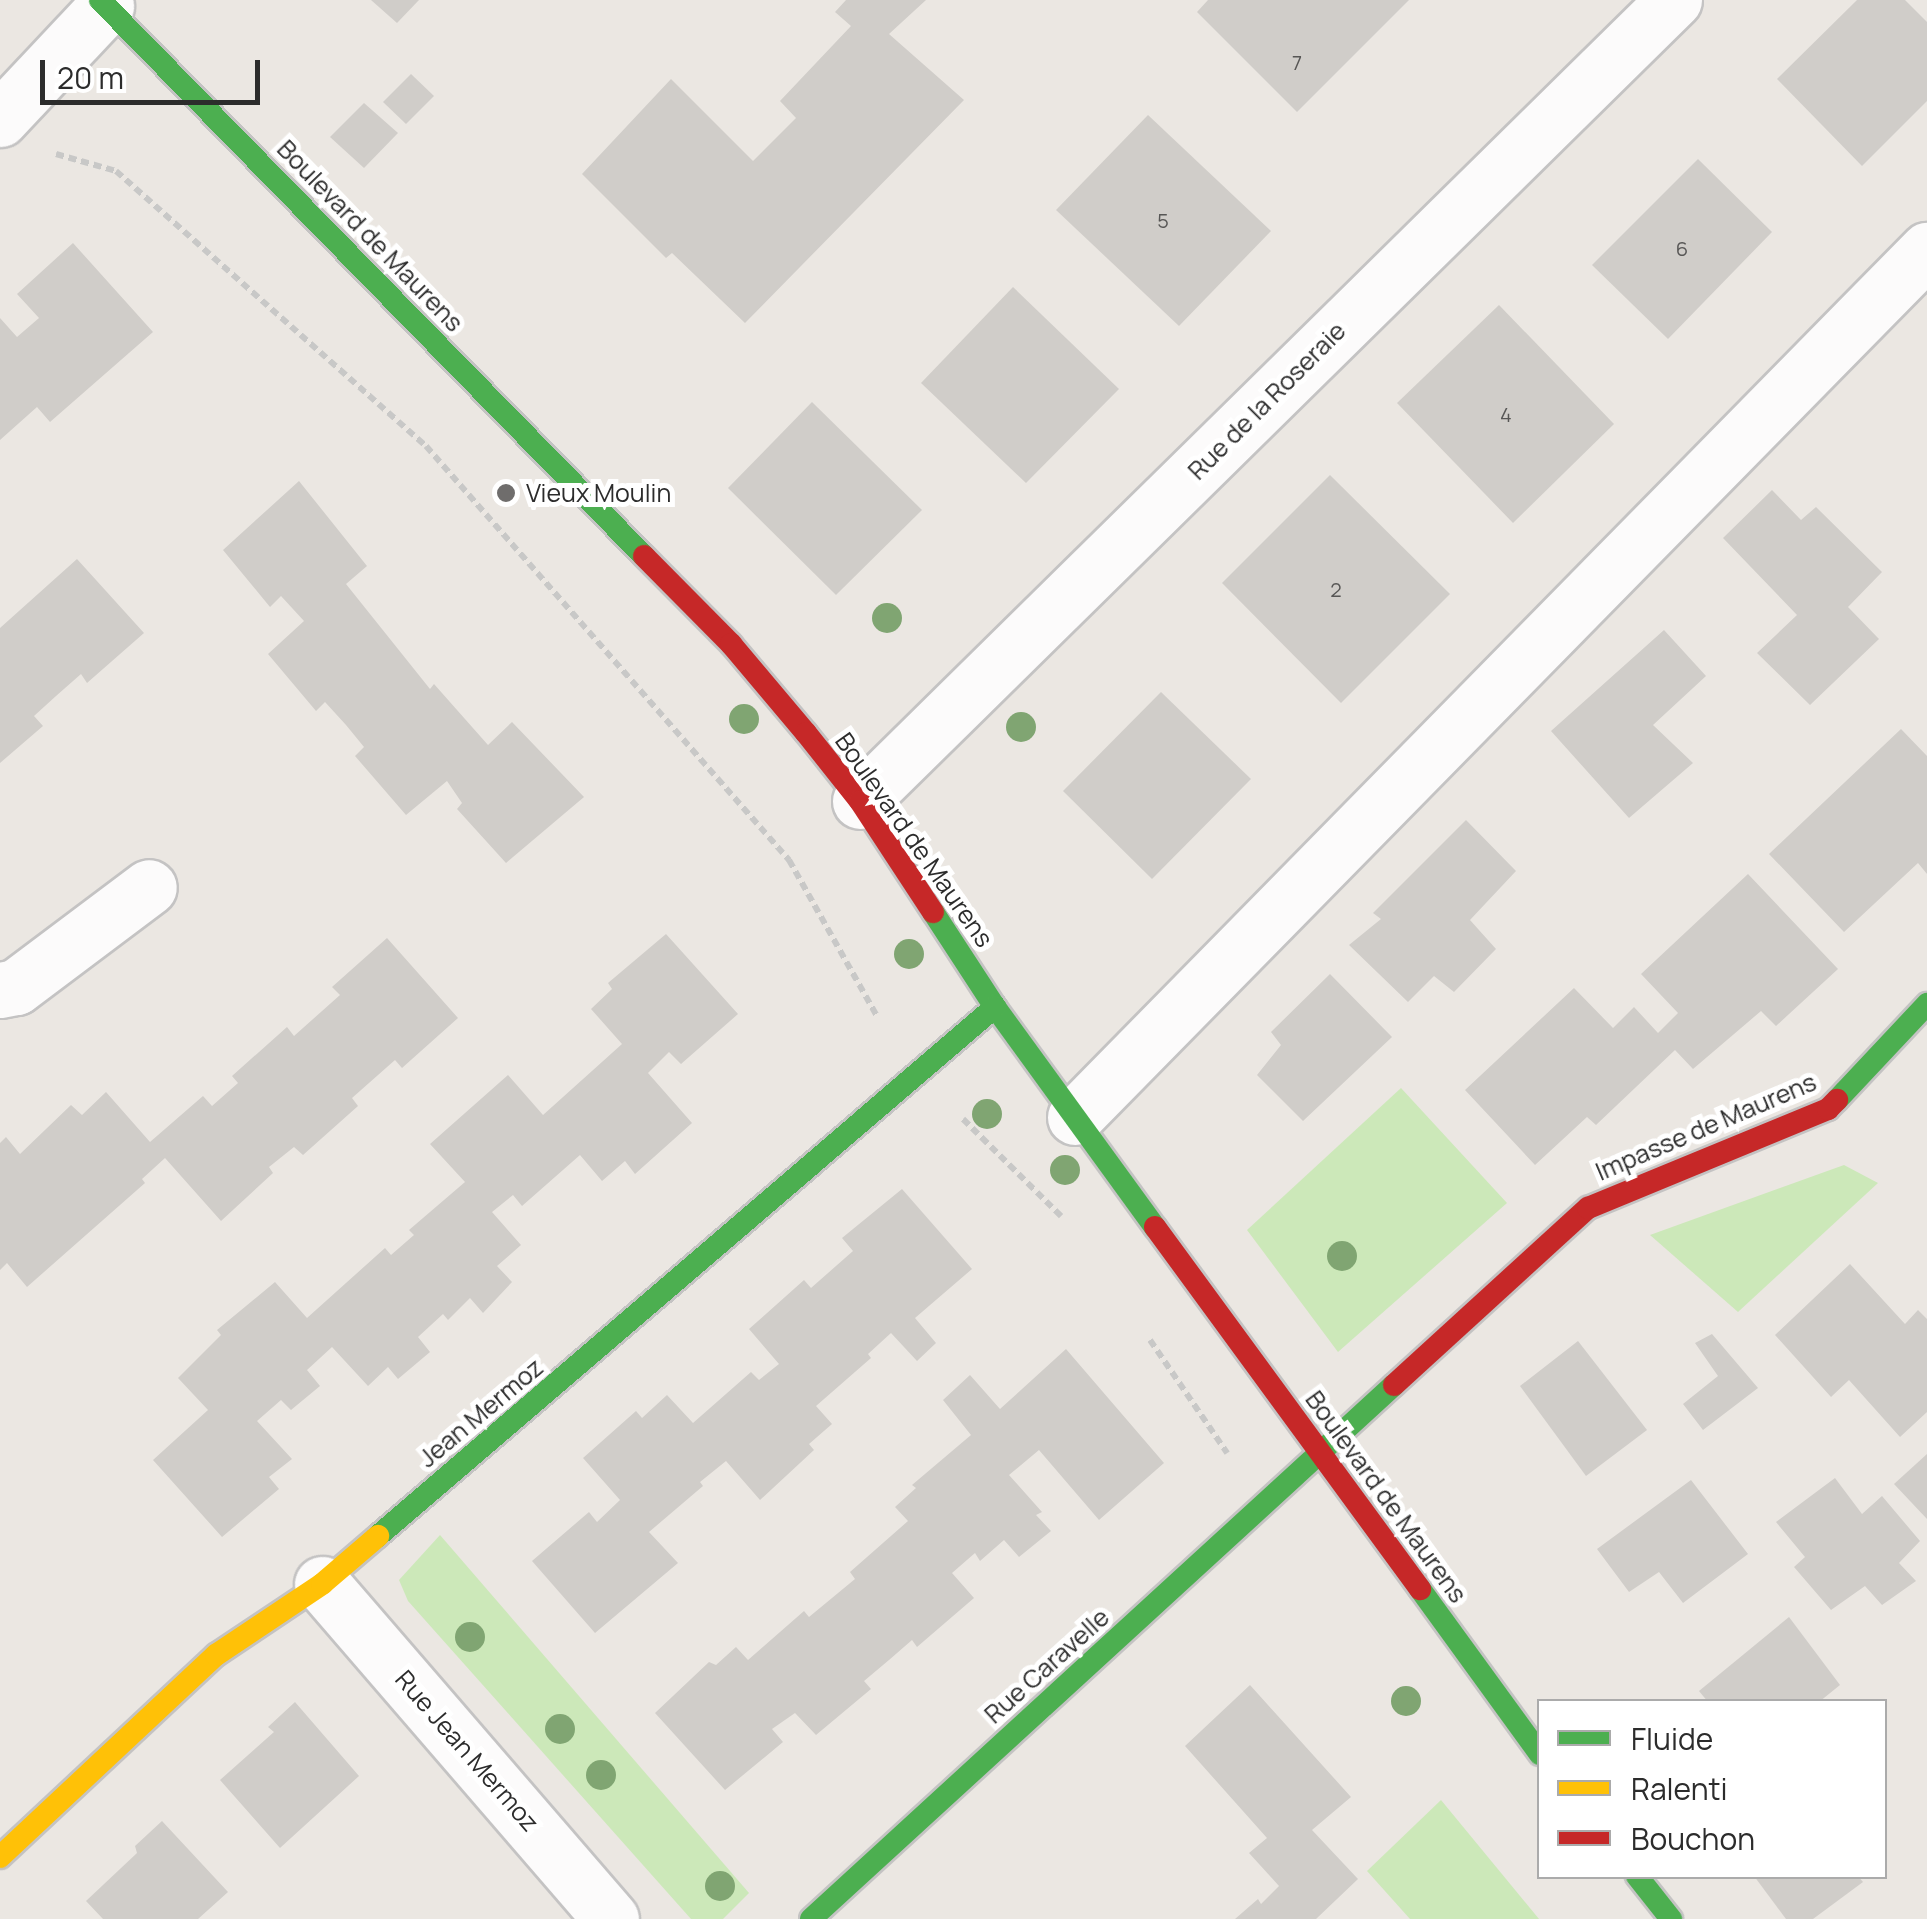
<!DOCTYPE html>
<style>
body{margin:0}
#map{position:relative;width:1927px;height:1919px;overflow:hidden;background:#ebe7e2;font-family:Manrope,sans-serif}
div>[style]{position:absolute}
.green>*{inset:0;background:#cce8b9}
.building>*{inset:0;background:#d0cdc9}
.path>*{height:6px;margin-top:-3px;transform-origin:0;background:repeating-linear-gradient(90deg,#c8c8c7 0 8px,transparent 0 13px)}
.roads{filter:drop-shadow(2px 0 #c4c3c3) drop-shadow(-2px 0 #c4c3c3) drop-shadow(0 2px #c4c3c3) drop-shadow(0 -2px #c4c3c3)}
.street>*{height:55px;margin:-27.5px;padding:0 27.5px;transform-origin:27.5px;border-radius:27.5px;background:#fcfbfb}
.fast>*{height:22px;margin:-11px;padding:0 11px;transform-origin:11px;border-radius:11px;background:#4caf50}
.slow>*{height:22px;margin:-11px;padding:0 11px;transform-origin:11px;border-radius:11px;background:#ffc107}
.jam>*{height:22px;margin:-11px;padding:0 11px;transform-origin:11px;border-radius:11px;background:#c62828}
.trees>*{width:30px;height:30px;margin:-15px;border-radius:50%;background:#80a572}
.dots>*{width:28px;height:28px;translate:-50% -50%;box-sizing:border-box;border:5px solid #fff;border-radius:50%}
span{translate:-50% -50%;white-space:nowrap;text-align:center;line-height:1.15;-webkit-text-stroke:10px #fff;paint-order:stroke}
.number-label{font-size:20px;color:#575655}
.number-label span{-webkit-text-stroke-width:0}
.street-label{font-size:25px;color:#2c2c2c}
.poi-label{font-size:25px;color:#2c2c2c}
.left{translate:0 -50%;text-align:left}
.legend{position:absolute;left:1537px;top:1699px;width:350px;height:180px;box-sizing:border-box;background:#fff;border:2px solid #ababab;margin:0;padding:12px 18px;list-style:none;font-size:30px;color:#2c2c2c}
.legend li{display:flex;align-items:center;gap:20px;height:50px}
.legend b{width:50px;border:2px solid #ababab}
.scale{position:absolute;left:40px;top:60px;width:220px;height:45px;box-sizing:border-box;border:5px solid #2c2c2c;border-top:0;padding-left:12px;font-size:30px;line-height:35px;white-space:nowrap;color:#2c2c2c;-webkit-text-stroke:8px #fff;paint-order:stroke}
</style>
<div id="map">
<div class="green">
<i style="clip-path:polygon(1401px 1088px,1507px 1203px,1338px 1352px,1247px 1230px)"></i>
<i style="clip-path:polygon(1844px 1165px,1878px 1183px,1738px 1312px,1650px 1235px)"></i>
<i style="clip-path:polygon(440px 1535px,749px 1893px,723px 1919px,691px 1919px,408px 1601px,399px 1580px)"></i>
<i style="clip-path:polygon(1441px 1800px,1539px 1919px,1410px 1919px,1367px 1871px)"></i>
</div>
<div class="building">
<i style="clip-path:polygon(371px 0,419px 0,397px 23px)"></i>
<i style="clip-path:polygon(846px 0,926px 0,889px 34px,964px 100px,745px 323px,672px 253px,666px 258px,582px 174px,671px 79px,753px 161px,796px 118px,780px 101px,851px 26px,835px 12px)"></i>
<i style="clip-path:polygon(1208px 0,1409px 0,1297px 112px,1197px 12px)"></i>
<i style="clip-path:polygon(1857px 0,1905px 0,1927px 22px,1927px 101px,1862px 166px,1777px 79px)"></i>
<i style="clip-path:polygon(411px 74px,434px 96px,406px 124px,383px 102px)"></i>
<i style="clip-path:polygon(364px 103px,398px 133px,364px 168px,330px 137px)"></i>
<i style="clip-path:polygon(1148px 115px,1271px 231px,1179px 326px,1056px 210px)"></i>
<i style="clip-path:polygon(1698px 159px,1772px 232px,1668px 339px,1592px 265px)"></i>
<i style="clip-path:polygon(73px 243px,153px 332px,50px 422px,37px 407px,0 440px,0 318px,17px 337px,39px 318px,17px 294px)"></i>
<i style="clip-path:polygon(1013px 287px,1119px 389px,1026px 483px,921px 383px)"></i>
<i style="clip-path:polygon(1499px 305px,1614px 424px,1513px 523px,1397px 403px)"></i>
<i style="clip-path:polygon(812px 402px,922px 510px,836px 595px,728px 488px)"></i>
<i style="clip-path:polygon(1330px 475px,1450px 594px,1341px 703px,1222px 583px)"></i>
<i style="clip-path:polygon(299px 481px,367px 566px,346px 584px,430px 689px,434px 684px,488px 745px,512px 722px,584px 797px,506px 863px,457px 809px,462px 803px,447px 781px,406px 815px,355px 756px,364px 747px,346px 725px,325px 702px,316px 711px,268px 654px,304px 621px,281px 596px,270px 607px,223px 550px)"></i>
<i style="clip-path:polygon(1772px 490px,1801px 520px,1816px 507px,1882px 572px,1848px 607px,1879px 639px,1810px 705px,1757px 653px,1797px 615px,1723px 538px)"></i>
<i style="clip-path:polygon(77px 559px,144px 633px,87px 683px,81px 674px,56px 696px,34px 716px,43px 726px,0 763px,0 628px)"></i>
<i style="clip-path:polygon(1664px 630px,1706px 676px,1653px 725px,1693px 763px,1629px 818px,1551px 731px)"></i>
<i style="clip-path:polygon(1161px 692px,1251px 779px,1152px 879px,1063px 791px)"></i>
<i style="clip-path:polygon(1901px 729px,1927px 756px,1927px 874px,1918px 863px,1844px 932px,1769px 854px)"></i>
<i style="clip-path:polygon(1466px 820px,1516px 871px,1470px 920px,1496px 949px,1454px 992px,1434px 976px,1408px 1002px,1349px 945px,1381px 919px,1373px 913px)"></i>
<i style="clip-path:polygon(1748px 874px,1838px 969px,1776px 1026px,1761px 1011px,1693px 1069px,1675px 1050px,1596px 1125px,1587px 1117px,1535px 1165px,1465px 1090px,1574px 988px,1613px 1028px,1634px 1007px,1658px 1033px,1678px 1013px,1641px 974px)"></i>
<i style="clip-path:polygon(666px 934px,738px 1014px,681px 1064px,669px 1052px,648px 1073px,692px 1123px,635px 1174px,625px 1161px,602px 1181px,580px 1155px,522px 1206px,513px 1195px,492px 1212px,521px 1245px,497px 1266px,512px 1282px,483px 1313px,470px 1298px,448px 1320px,443px 1314px,418px 1337px,430px 1352px,398px 1379px,388px 1367px,368px 1386px,332px 1347px,307px 1370px,320px 1386px,291px 1410px,281px 1400px,257px 1421px,292px 1459px,269px 1477px,279px 1489px,222px 1537px,153px 1460px,208px 1410px,178px 1378px,221px 1335px,217px 1330px,275px 1282px,307px 1318px,385px 1248px,391px 1255px,414px 1235px,409px 1230px,465px 1182px,430px 1144px,508px 1075px,543px 1115px,622px 1044px,591px 1009px,612px 989px,608px 983px)"></i>
<i style="clip-path:polygon(387px 938px,458px 1018px,402px 1068px,395px 1060px,352px 1098px,358px 1106px,303px 1155px,294px 1147px,269px 1167px,273px 1173px,221px 1221px,165px 1158px,142px 1179px,145px 1183px,27px 1287px,7px 1263px,0 1270px,0 1143px,6px 1137px,20px 1154px,71px 1105px,82px 1115px,106px 1092px,150px 1142px,203px 1096px,212px 1106px,238px 1083px,232px 1076px,287px 1027px,294px 1036px,340px 995px,332px 987px)"></i>
<i style="clip-path:polygon(1330px 974px,1392px 1037px,1303px 1121px,1257px 1075px,1281px 1045px,1271px 1032px)"></i>
<i style="clip-path:polygon(902px 1189px,972px 1269px,915px 1318px,936px 1343px,917px 1361px,891px 1333px,868px 1354px,871px 1358px,816px 1406px,832px 1424px,809px 1444px,814px 1450px,760px 1500px,726px 1461px,700px 1482px,703px 1486px,649px 1532px,678px 1563px,595px 1633px,532px 1561px,589px 1512px,597px 1522px,620px 1500px,583px 1458px,636px 1411px,642px 1418px,667px 1395px,693px 1423px,751px 1372px,759px 1380px,779px 1364px,749px 1329px,804px 1280px,811px 1288px,853px 1251px,842px 1238px)"></i>
<i style="clip-path:polygon(1850px 1264px,1905px 1324px,1918px 1310px,1927px 1319px,1927px 1412px,1900px 1437px,1849px 1380px,1831px 1397px,1775px 1335px)"></i>
<i style="clip-path:polygon(1712px 1334px,1758px 1388px,1703px 1430px,1683px 1404px,1718px 1376px,1695px 1343px)"></i>
<i style="clip-path:polygon(1578px 1341px,1647px 1430px,1586px 1476px,1520px 1386px)"></i>
<i style="clip-path:polygon(1066px 1349px,1164px 1463px,1099px 1520px,1039px 1450px,1009px 1475px,1042px 1512px,1036px 1515px,1051px 1531px,1019px 1557px,1004px 1540px,980px 1561px,975px 1553px,952px 1573px,974px 1598px,917px 1647px,912px 1640px,889px 1660px,864px 1681px,871px 1689px,816px 1735px,795px 1713px,772px 1729px,783px 1742px,725px 1790px,655px 1713px,709px 1662px,716px 1665px,736px 1647px,748px 1660px,804px 1611px,809px 1617px,855px 1579px,850px 1572px,908px 1521px,895px 1507px,916px 1488px,912px 1485px,971px 1435px,943px 1400px,970px 1375px,1000px 1409px)"></i>
<i style="clip-path:polygon(1927px 1454px,1927px 1519px,1894px 1484px)"></i>
<i style="clip-path:polygon(1835px 1478px,1862px 1514px,1882px 1496px,1920px 1541px,1899px 1563px,1916px 1581px,1882px 1605px,1865px 1586px,1831px 1610px,1794px 1567px,1805px 1557px,1776px 1522px)"></i>
<i style="clip-path:polygon(1691px 1480px,1748px 1554px,1683px 1603px,1659px 1572px,1629px 1592px,1597px 1549px)"></i>
<i style="clip-path:polygon(1789px 1617px,1840px 1685px,1819px 1702px,1708px 1702px,1699px 1691px)"></i>
<i style="clip-path:polygon(1250px 1685px,1351px 1797px,1312px 1830px,1358px 1879px,1316px 1919px,1235px 1919px,1258px 1899px,1261px 1904px,1279px 1886px,1249px 1853px,1267px 1838px,1185px 1746px)"></i>
<i style="clip-path:polygon(295px 1702px,359px 1776px,280px 1848px,220px 1780px,274px 1732px,268px 1727px)"></i>
<i style="clip-path:polygon(162px 1821px,228px 1892px,198px 1919px,103px 1919px,86px 1901px,137px 1853px,135px 1846px)"></i>
<i style="clip-path:polygon(1754px 1876px,1858px 1876px,1863px 1882px,1813px 1919px,1786px 1919px)"></i>
</div>
<div class="path">
<i style="left:56px;top:154px;width:62px;rotate:15.8deg"></i>
<i style="left:116px;top:171px;width:414px;rotate:41.6deg"></i>
<i style="left:426px;top:446px;width:551px;rotate:48.76deg"></i>
<i style="left:789px;top:860px;width:181px;rotate:60.6deg"></i>
<i style="left:963px;top:1119px;width:138px;rotate:44.7deg"></i>
<i style="left:1150px;top:1340px;width:137px;rotate:55.7deg"></i>
</div>
<div class="roads">
<div class="street">
<i style="left:0;top:119px;width:155px;rotate:-46.8deg"></i>
<i style="left:860px;top:801px;width:1142px;rotate:-44.54deg"></i>
<i style="left:0;top:990px;width:16px;rotate:-11deg"></i>
<i style="left:16px;top:987px;width:166px;rotate:-36.9deg"></i>
<i style="left:1075px;top:1117px;width:1216px;rotate:-45.5deg"></i>
<i style="left:322px;top:1584px;width:442px;rotate:49.2deg"></i>
</div>
<div class="fast">
<i style="left:100px;top:0;width:778px;rotate:45.63deg"></i>
<i style="left:933px;top:912px;width:113px;rotate:56.9deg"></i>
<i style="left:995px;top:1007px;width:272px;rotate:54deg"></i>
<i style="left:1837px;top:1100px;width:132px;rotate:-46.8deg"></i>
<i style="left:378px;top:1536px;width:813px;rotate:-40.61deg"></i>
<i style="left:1420px;top:1589px;width:204px;rotate:54deg"></i>
<i style="left:1637px;top:1876px;width:55px;rotate:51.7deg"></i>
<i style="left:811px;top:1919px;width:791px;rotate:-42.49deg"></i>
</div>
<div class="slow">
<i style="left:0;top:1857px;width:296px;rotate:-43.1deg"></i>
<i style="left:216px;top:1655px;width:128px;rotate:-33.8deg"></i>
<i style="left:322px;top:1584px;width:74px;rotate:-40.6deg"></i>
</div>
<div class="jam">
<i style="left:644px;top:556px;width:124px;rotate:45.3deg"></i>
<i style="left:731px;top:644px;width:116px;rotate:49.9deg"></i>
<i style="left:806px;top:733px;width:87px;rotate:51.5deg"></i>
<i style="left:860px;top:801px;width:133px;rotate:56.7deg"></i>
<i style="left:1155px;top:1227px;width:449px;rotate:53.8deg"></i>
<i style="left:1394px;top:1385px;width:263px;rotate:-42.4deg"></i>
<i style="left:1588px;top:1208px;width:260px;rotate:-22.4deg"></i>
<i style="left:1828px;top:1109px;width:13px;rotate:-45deg"></i>
</div>
</div>
<div class="trees">
<i style="left:887px;top:618px"></i>
<i style="left:744px;top:719px"></i>
<i style="left:1021px;top:727px"></i>
<i style="left:909px;top:954px"></i>
<i style="left:987px;top:1114px"></i>
<i style="left:1065px;top:1170px"></i>
<i style="left:1342px;top:1256px"></i>
<i style="left:470px;top:1637px"></i>
<i style="left:1406px;top:1701px"></i>
<i style="left:560px;top:1729px"></i>
<i style="left:601px;top:1775px"></i>
<i style="left:720px;top:1886px"></i>
</div>
<div class="dots">
<i style="left:506px;top:493px;background:#6f6d6c"></i>
</div>
<div class="number-label">
<span style="left:1297px;top:62px">7</span>
<span style="left:1163px;top:220px">5</span>
<span style="left:1682px;top:248px">6</span>
<span style="left:1506px;top:414px">4</span>
<span style="left:1336px;top:589px">2</span>
</div>
<div class="street-label">
<span style="left:370px;top:236px;rotate:46deg">Boulevard de Maurens</span>
<span style="left:1267px;top:401px;rotate:-45deg">Rue de la Roseraie</span>
<span style="left:914px;top:840px;rotate:55deg">Boulevard de Maurens</span>
<span style="left:1706px;top:1127px;rotate:-23deg">Impasse de Maurens</span>
<span style="left:481px;top:1413px;rotate:-40deg">Jean Mermoz</span>
<span style="left:1386px;top:1497px;rotate:54deg">Boulevard de Maurens</span>
<span style="left:1047px;top:1666px;rotate:-42deg">Rue Caravelle</span>
<span style="left:467px;top:1751px;rotate:49deg">Rue Jean Mermoz</span>
</div>
<div class="poi-label">
<span class="left" style="left:526px;top:493px">Vieux Moulin</span>
</div>
<ul class="legend">
<li><b style="height:12px;background:#4caf50"></b>Fluide</li>
<li><b style="height:12px;background:#ffc107"></b>Ralenti</li>
<li><b style="height:12px;background:#c62828"></b>Bouchon</li>
</ul>
<div class="scale">20 m</div>
</div>
